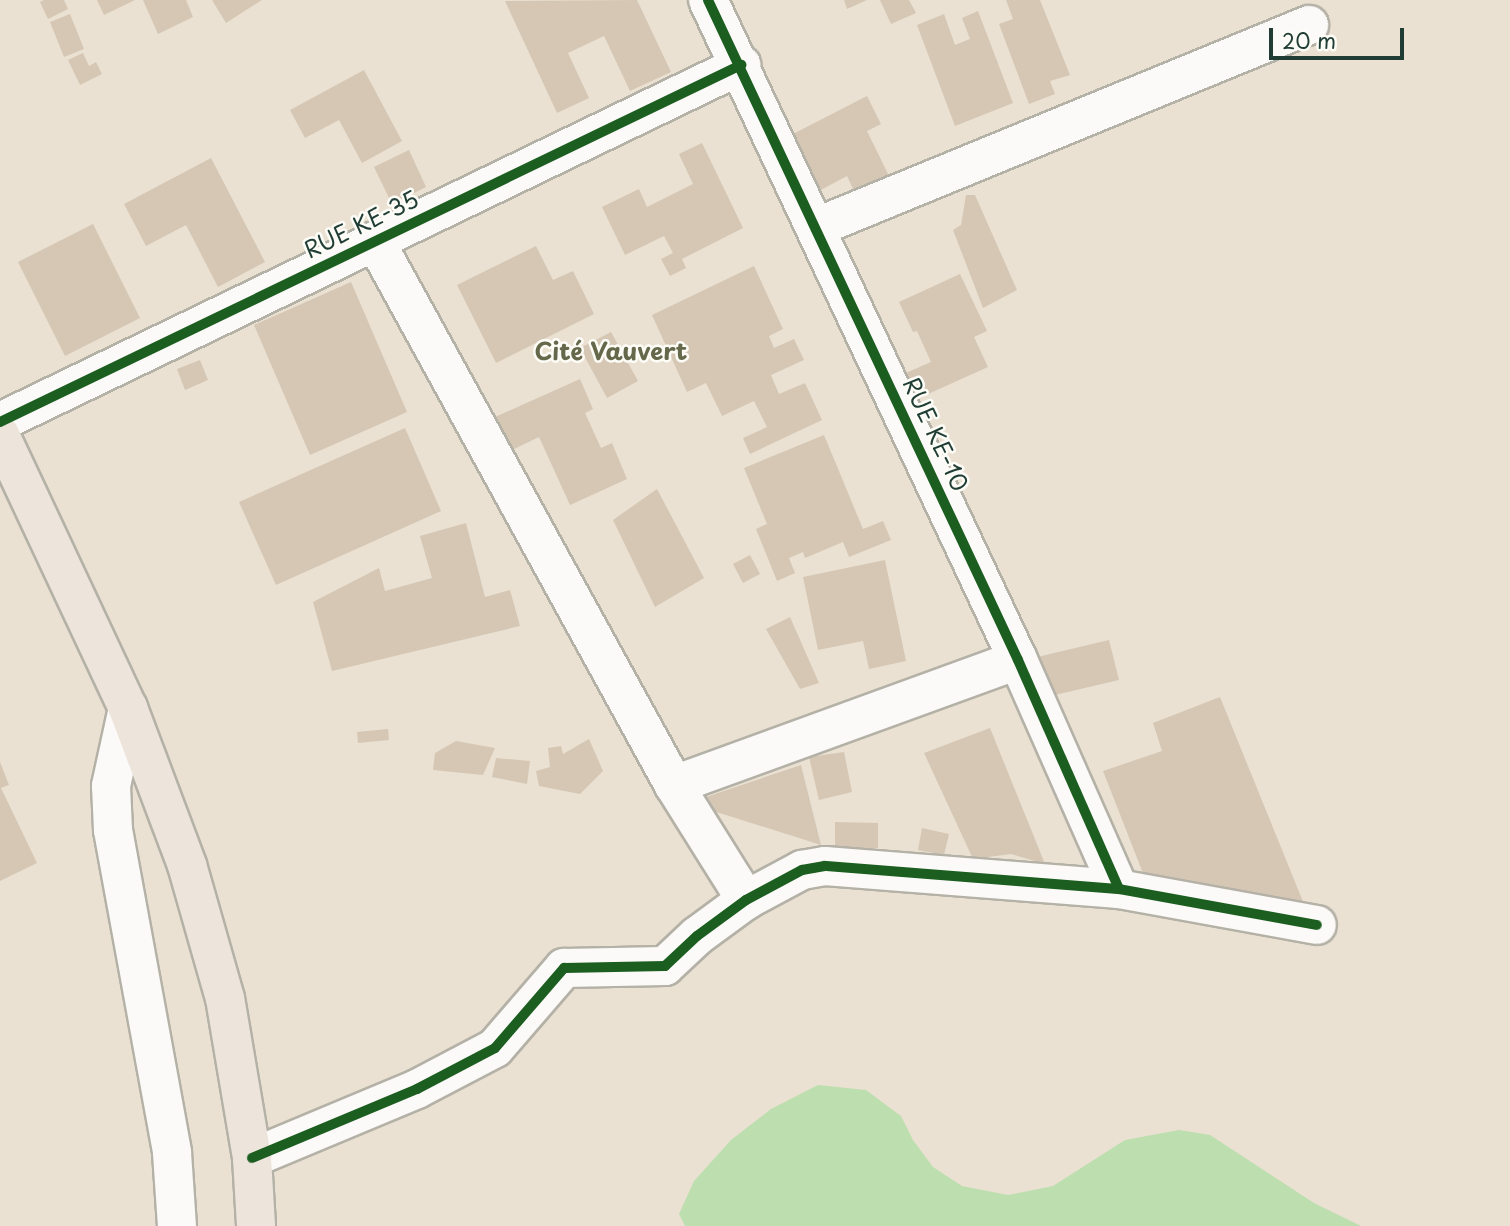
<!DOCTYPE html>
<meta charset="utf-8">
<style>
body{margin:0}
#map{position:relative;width:1510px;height:1226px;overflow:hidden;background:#eae1d2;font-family:"Playpen Sans",sans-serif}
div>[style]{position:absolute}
.green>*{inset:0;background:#bddeaf}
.building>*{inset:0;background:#d5c7b4}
.roads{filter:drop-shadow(2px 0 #b4b1a7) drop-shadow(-2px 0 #b4b1a7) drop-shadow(0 2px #b4b1a7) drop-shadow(0 -2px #b4b1a7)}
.minor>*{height:38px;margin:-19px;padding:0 19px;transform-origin:19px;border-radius:19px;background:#fcfaf8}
.trunk>*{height:38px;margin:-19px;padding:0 19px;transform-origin:19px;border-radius:19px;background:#ede4db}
.cycleway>*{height:10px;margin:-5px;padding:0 5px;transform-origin:5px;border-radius:5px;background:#1b5e20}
span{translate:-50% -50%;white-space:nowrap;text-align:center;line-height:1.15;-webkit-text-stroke:5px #fdfcf7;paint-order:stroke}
.street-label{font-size:23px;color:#1f3d34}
.neighbourhood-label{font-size:24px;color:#66684b;font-weight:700}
.scale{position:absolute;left:1269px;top:28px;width:135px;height:32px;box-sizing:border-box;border:4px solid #1f3d34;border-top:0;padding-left:9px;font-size:21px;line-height:24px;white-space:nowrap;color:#1f3d34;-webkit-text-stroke:5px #fdfcf7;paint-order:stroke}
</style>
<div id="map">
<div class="green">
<i style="clip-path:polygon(818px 1085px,866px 1090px,901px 1116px,913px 1140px,933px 1167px,962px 1186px,1008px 1195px,1053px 1186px,1125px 1140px,1179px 1130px,1210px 1135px,1314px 1203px,1361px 1226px,685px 1226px,679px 1214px,694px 1181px,731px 1140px,771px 1109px)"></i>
</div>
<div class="building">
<i style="clip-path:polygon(44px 0,64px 0,68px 9px,48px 19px,40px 2px)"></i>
<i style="clip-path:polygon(97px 0,135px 0,104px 15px)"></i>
<i style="clip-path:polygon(143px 0,186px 0,193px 17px,158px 34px)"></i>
<i style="clip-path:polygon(212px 0,262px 0,226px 23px)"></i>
<i style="clip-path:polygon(637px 0,671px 72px,630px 91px,604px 36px,568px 53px,589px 98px,557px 113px,505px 1px)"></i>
<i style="clip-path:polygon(844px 0,867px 0,847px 9px)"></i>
<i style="clip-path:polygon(880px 0,909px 0,916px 13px,891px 24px)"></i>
<i style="clip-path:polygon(1006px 0,1040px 0,1070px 75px,1050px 81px,1055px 94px,1029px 104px,999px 24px,1013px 19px)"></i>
<i style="clip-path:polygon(978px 11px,1013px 103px,955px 126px,917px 25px,944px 14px,955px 45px,970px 39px,962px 18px)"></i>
<i style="clip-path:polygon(70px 14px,84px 49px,64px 57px,50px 22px)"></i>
<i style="clip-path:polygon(83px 53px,89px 66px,96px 62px,102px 74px,80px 85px,68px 60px)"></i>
<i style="clip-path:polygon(364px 70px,402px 141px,362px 163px,339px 120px,305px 138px,290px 110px)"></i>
<i style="clip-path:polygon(867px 96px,881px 124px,867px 131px,890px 178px,856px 195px,847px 176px,819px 191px,791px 135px)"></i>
<i style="clip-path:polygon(702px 143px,743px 228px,682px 259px,686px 268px,670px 276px,661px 259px,673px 253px,664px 236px,625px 255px,602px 207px,639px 189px,647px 207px,693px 184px,679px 154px)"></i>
<i style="clip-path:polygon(409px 150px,426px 187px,392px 204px,374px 167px)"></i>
<i style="clip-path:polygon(211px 158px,265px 262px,218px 287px,186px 225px,146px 246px,124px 204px)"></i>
<i style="clip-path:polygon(966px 195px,975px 195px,1017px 290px,983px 308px,953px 230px,961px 225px)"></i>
<i style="clip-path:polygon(93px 224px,140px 318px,65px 356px,18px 262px)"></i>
<i style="clip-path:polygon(536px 246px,553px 280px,573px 271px,594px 314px,496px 363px,457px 285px)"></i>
<i style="clip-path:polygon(754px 266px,783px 329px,769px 336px,774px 348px,794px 339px,804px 360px,771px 375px,779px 394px,805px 383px,822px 420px,750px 454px,743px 438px,767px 427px,754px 401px,722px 416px,706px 383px,687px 392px,652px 315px)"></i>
<i style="clip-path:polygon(960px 274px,987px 331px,974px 337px,988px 367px,917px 399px,906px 373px,931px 362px,917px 331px,913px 332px,899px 302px)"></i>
<i style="clip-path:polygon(351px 282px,407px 412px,310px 455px,254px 325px)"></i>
<i style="clip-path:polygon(611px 332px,638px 381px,607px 398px,580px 348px)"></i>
<i style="clip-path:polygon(200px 360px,208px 380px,185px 390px,177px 369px)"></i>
<i style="clip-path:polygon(580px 379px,593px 409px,585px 413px,601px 448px,612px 443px,627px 479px,570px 505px,539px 437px,510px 451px,495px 417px)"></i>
<i style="clip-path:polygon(405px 428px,441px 511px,276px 585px,239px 502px)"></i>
<i style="clip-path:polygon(824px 435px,863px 529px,883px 521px,891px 540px,849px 557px,843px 542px,805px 558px,803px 552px,789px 558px,795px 573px,777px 581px,756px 529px,767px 524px,744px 468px)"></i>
<i style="clip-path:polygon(657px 489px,704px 578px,655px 607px,613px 520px)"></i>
<i style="clip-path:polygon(466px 523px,485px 597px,510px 590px,520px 626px,332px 671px,313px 602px,379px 568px,385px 591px,432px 578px,420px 536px)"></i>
<i style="clip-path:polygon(750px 555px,760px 574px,743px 583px,733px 564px)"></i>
<i style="clip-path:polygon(885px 560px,906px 661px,869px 669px,863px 641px,818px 650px,803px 577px)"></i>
<i style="clip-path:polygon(790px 617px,819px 683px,800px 689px,766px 629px)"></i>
<i style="clip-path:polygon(1109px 640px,1119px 680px,1042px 698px,1033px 658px)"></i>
<i style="clip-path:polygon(1220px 697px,1306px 909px,1146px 881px,1103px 771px,1162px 751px,1153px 723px)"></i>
<i style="clip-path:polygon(990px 728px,1045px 864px,1011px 854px,973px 859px,924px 753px)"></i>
<i style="clip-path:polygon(388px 729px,389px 740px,358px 743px,357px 732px)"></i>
<i style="clip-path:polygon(589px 739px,603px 771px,580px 794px,539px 786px,536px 771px,550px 767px,548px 748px,561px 746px,563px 754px)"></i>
<i style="clip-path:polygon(456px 741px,495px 748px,483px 775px,433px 770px,435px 753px)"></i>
<i style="clip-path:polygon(844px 752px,852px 792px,819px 800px,809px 757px)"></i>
<i style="clip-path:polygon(496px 758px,530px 761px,527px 784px,492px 777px)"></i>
<i style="clip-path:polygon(0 762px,9px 785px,1px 788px,37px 863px,0 881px)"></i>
<i style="clip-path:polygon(801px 765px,821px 845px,688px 803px)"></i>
<i style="clip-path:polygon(835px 822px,878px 823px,878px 848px,835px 848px)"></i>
<i style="clip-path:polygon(922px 828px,949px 834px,944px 855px,918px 850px)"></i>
</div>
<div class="roads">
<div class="minor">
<i style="left:708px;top:0;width:729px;rotate:64.84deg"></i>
<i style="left:1018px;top:660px;width:250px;rotate:66.2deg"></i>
<i style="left:817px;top:227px;width:532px;rotate:-22.32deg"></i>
<i style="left:375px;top:241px;width:621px;rotate:61.21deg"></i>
<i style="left:674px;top:785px;width:136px;rotate:57.9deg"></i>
<i style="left:0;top:422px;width:823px;rotate:-25.72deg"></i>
<i style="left:128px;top:708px;width:80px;rotate:102.3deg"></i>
<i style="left:111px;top:786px;width:44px;rotate:87.4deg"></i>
<i style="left:113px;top:830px;width:328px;rotate:79.6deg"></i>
<i style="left:172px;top:1153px;width:73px;rotate:86.1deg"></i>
<i style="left:674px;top:785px;width:366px;rotate:-20deg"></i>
<i style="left:252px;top:1158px;width:179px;rotate:-22.7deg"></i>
<i style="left:417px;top:1089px;width:88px;rotate:-27.7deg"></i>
<i style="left:495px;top:1048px;width:106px;rotate:-49.2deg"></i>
<i style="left:564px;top:968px;width:101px;rotate:-1.1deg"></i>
<i style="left:665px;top:966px;width:44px;rotate:-43.2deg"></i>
<i style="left:697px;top:936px;width:61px;rotate:-36.3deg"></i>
<i style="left:746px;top:900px;width:64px;rotate:-28.2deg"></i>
<i style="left:802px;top:870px;width:23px;rotate:-10deg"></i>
<i style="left:825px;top:866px;width:295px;rotate:4.5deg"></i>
<i style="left:1119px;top:889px;width:201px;rotate:10.3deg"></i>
</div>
<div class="trunk">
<i style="left:0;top:435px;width:302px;rotate:64.9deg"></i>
<i style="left:128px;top:708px;width:168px;rotate:69.4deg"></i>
<i style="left:187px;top:865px;width:138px;rotate:74.1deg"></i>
<i style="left:225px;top:998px;width:162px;rotate:80.4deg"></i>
<i style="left:252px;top:1158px;width:68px;rotate:86.6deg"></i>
</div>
</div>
<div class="cycleway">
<i style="left:708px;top:0;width:729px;rotate:64.84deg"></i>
<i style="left:1018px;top:660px;width:250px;rotate:66.2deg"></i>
<i style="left:0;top:422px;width:823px;rotate:-25.72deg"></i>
<i style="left:252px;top:1158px;width:179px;rotate:-22.7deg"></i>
<i style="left:417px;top:1089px;width:88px;rotate:-27.7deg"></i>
<i style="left:495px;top:1048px;width:106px;rotate:-49.2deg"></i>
<i style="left:564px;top:968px;width:101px;rotate:-1.1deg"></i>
<i style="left:665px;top:966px;width:44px;rotate:-43.2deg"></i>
<i style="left:697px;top:936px;width:61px;rotate:-36.3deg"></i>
<i style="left:746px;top:900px;width:64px;rotate:-28.2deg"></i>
<i style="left:802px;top:870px;width:23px;rotate:-10deg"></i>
<i style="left:825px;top:866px;width:295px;rotate:4.5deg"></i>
<i style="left:1119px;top:889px;width:201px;rotate:10.3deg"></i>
</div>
<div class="street-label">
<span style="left:361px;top:224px;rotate:-26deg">RUE KE-35</span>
<span style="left:936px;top:434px;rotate:65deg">RUE KE-10</span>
</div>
<div class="neighbourhood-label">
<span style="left:611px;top:351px">Cité Vauvert</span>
</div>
<div class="scale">20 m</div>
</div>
